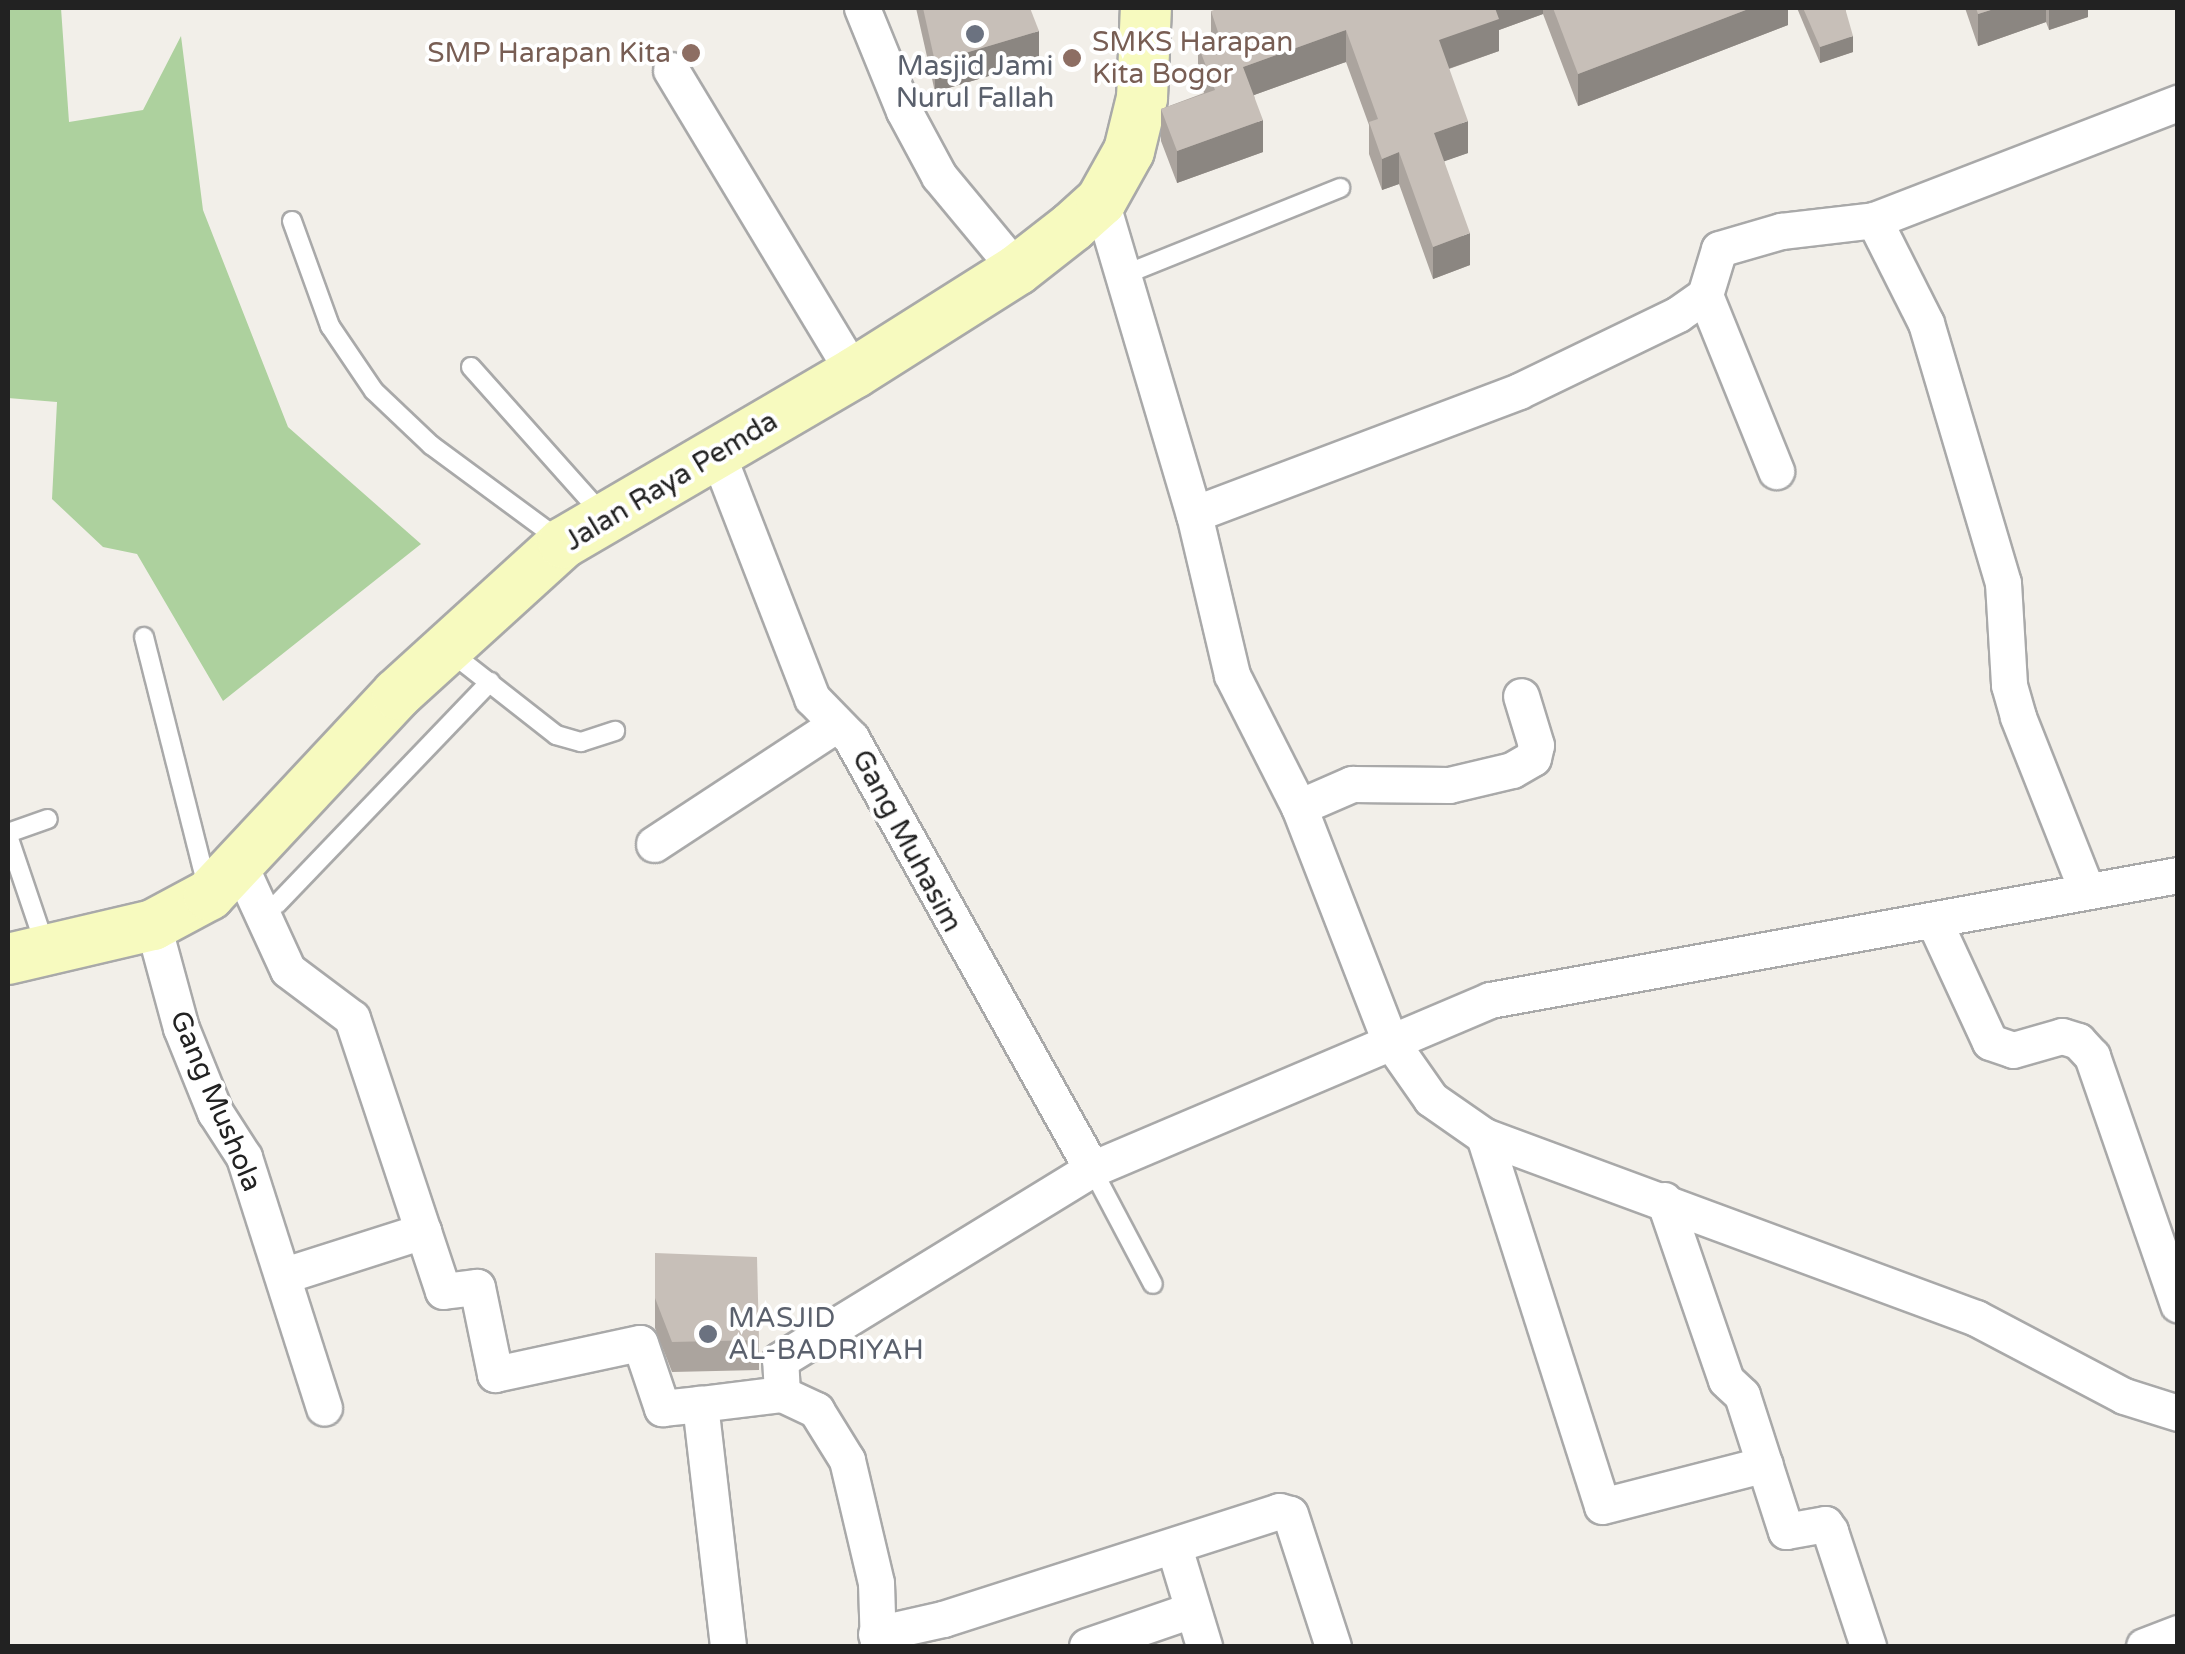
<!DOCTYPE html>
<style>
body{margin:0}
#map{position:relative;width:2185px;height:1654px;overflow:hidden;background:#f2efe9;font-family:"Varela Round",sans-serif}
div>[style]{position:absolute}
.forest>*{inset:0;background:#add19e}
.roads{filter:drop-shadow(2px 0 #a9a9a9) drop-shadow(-2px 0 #a9a9a9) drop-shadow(0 2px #a9a9a9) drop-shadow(0 -2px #a9a9a9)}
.service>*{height:18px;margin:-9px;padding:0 9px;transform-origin:9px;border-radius:9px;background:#fff}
.minor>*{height:35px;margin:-17.5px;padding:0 17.5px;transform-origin:17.5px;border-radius:17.5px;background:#fff}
.secondary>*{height:50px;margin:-25px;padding:0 25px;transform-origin:25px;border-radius:25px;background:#f7fabf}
.wall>*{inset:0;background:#aba49e}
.shaded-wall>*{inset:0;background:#8b8681}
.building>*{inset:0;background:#c7bfb8}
.dots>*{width:28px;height:28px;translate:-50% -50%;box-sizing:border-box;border:5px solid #fff;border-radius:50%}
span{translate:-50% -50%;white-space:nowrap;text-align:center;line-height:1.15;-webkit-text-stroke:8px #fff;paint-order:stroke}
.education-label{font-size:28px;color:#785e54}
.left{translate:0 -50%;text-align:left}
.right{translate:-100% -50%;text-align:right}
.worship-label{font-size:28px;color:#5b616d}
.street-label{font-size:28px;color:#222}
.frame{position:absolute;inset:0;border:10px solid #222;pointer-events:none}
</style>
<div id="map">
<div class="forest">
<i style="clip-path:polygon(8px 8px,61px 8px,69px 122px,143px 110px,181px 36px,203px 210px,288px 427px,421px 544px,223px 701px,137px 554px,103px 547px,52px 499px,57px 402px,8px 398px)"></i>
</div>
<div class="roads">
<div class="service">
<i style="left:292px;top:221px;width:112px;rotate:70.1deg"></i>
<i style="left:330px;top:326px;width:78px;rotate:55.9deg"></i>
<i style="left:374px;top:391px;width:79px;rotate:43.5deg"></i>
<i style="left:431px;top:445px;width:160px;rotate:36.4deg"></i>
<i style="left:1126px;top:274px;width:231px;rotate:-21.9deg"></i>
<i style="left:471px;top:367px;width:198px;rotate:48.3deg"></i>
<i style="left:144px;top:637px;width:261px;rotate:75.8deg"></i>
<i style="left:449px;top:651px;width:136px;rotate:38.1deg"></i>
<i style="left:556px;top:735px;width:26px;rotate:16deg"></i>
<i style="left:581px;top:742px;width:36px;rotate:-18deg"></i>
<i style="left:8px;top:833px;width:42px;rotate:-19.3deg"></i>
<i style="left:8px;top:836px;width:118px;rotate:71.3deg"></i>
<i style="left:277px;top:904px;width:308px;rotate:-46.2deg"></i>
<i style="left:1092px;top:1169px;width:130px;rotate:62.1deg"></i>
</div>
<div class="minor">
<i style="left:862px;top:8px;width:111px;rotate:67.8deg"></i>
<i style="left:904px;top:111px;width:74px;rotate:61.7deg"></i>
<i style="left:939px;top:176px;width:122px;rotate:50.3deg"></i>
<i style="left:671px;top:70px;width:354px;rotate:58.9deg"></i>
<i style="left:1101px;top:201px;width:327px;rotate:73.5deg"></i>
<i style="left:1194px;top:514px;width:165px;rotate:76.7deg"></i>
<i style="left:1232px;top:675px;width:148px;rotate:63.1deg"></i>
<i style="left:1299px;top:807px;width:249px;rotate:68.8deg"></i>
<i style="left:1389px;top:1039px;width:73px;rotate:55deg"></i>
<i style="left:1431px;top:1099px;width:65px;rotate:34.9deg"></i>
<i style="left:1484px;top:1136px;width:525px;rotate:20.3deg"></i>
<i style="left:1976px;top:1318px;width:167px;rotate:27.8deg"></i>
<i style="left:2124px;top:1396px;width:57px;rotate:17.5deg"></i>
<i style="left:1874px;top:220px;width:115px;rotate:63.2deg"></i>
<i style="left:1926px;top:323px;width:271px;rotate:73.5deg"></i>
<i style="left:2003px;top:583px;width:102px;rotate:86.6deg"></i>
<i style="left:2009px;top:685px;width:33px;rotate:74deg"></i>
<i style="left:2018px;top:717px;width:187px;rotate:68.4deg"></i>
<i style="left:1705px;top:295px;width:190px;rotate:68deg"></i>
<i style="left:717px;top:453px;width:263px;rotate:68.8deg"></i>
<i style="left:812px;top:698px;width:56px;rotate:45.7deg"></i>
<i style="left:851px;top:738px;width:494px;rotate:60.8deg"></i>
<i style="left:1194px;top:514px;width:347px;rotate:-20.7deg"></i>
<i style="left:1519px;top:391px;width:177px;rotate:-25.8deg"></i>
<i style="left:1678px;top:314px;width:33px;rotate:-35deg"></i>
<i style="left:1705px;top:295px;width:48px;rotate:-73.1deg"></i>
<i style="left:1719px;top:249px;width:65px;rotate:-16.2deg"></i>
<i style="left:1781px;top:231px;width:94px;rotate:-6.7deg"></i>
<i style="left:1874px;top:220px;width:326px;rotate:-21.1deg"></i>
<i style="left:1299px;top:807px;width:58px;rotate:-23.5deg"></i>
<i style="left:1352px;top:784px;width:97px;rotate:0.6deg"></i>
<i style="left:1449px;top:785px;width:65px;rotate:-13.4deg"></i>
<i style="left:1512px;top:770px;width:24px;rotate:-30deg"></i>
<i style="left:1533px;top:758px;width:13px;rotate:-77deg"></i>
<i style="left:1536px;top:745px;width:51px;rotate:-107deg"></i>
<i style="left:654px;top:844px;width:217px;rotate:-33.3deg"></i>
<i style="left:241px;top:868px;width:112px;rotate:65.3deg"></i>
<i style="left:288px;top:970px;width:80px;rotate:36.9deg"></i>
<i style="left:352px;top:1018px;width:225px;rotate:71.6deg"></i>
<i style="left:1934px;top:921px;width:133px;rotate:65.2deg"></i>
<i style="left:1990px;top:1042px;width:24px;rotate:19deg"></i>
<i style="left:2013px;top:1050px;width:51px;rotate:-15.9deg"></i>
<i style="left:2062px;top:1036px;width:17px;rotate:17deg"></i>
<i style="left:2078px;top:1041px;width:21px;rotate:47deg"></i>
<i style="left:2092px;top:1056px;width:263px;rotate:70.9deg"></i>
<i style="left:153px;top:925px;width:107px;rotate:74.8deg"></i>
<i style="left:181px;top:1028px;width:91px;rotate:68deg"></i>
<i style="left:215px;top:1112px;width:54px;rotate:57.2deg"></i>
<i style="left:244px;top:1157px;width:263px;rotate:72.3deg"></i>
<i style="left:1484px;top:1136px;width:388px;rotate:72.3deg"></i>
<i style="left:1602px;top:1506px;width:168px;rotate:-14.4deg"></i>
<i style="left:1664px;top:1200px;width:190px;rotate:71deg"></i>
<i style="left:1726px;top:1380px;width:22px;rotate:43deg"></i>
<i style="left:1742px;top:1395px;width:143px;rotate:72.1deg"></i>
<i style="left:1786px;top:1531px;width:40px;rotate:-10deg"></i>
<i style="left:1825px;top:1524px;width:9px;rotate:54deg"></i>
<i style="left:1830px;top:1531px;width:121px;rotate:71.7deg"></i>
<i style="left:285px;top:1275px;width:145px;rotate:-17.7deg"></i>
<i style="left:423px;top:1231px;width:63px;rotate:71.6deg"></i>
<i style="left:443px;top:1291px;width:34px;rotate:-7deg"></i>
<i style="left:477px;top:1287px;width:89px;rotate:78.3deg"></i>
<i style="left:495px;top:1374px;width:148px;rotate:-12.1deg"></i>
<i style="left:640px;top:1343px;width:69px;rotate:71.3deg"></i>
<i style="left:662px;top:1408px;width:38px;rotate:-6deg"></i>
<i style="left:782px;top:1394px;width:34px;rotate:-93deg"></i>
<i style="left:780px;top:1360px;width:366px;rotate:-31.5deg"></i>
<i style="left:1092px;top:1169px;width:432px;rotate:-23deg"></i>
<i style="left:1490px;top:1000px;width:699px;rotate:-10.3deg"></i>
<i style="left:1174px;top:1547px;width:103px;rotate:73.1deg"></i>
<i style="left:876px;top:1634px;width:69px;rotate:-12.6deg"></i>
<i style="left:943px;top:1619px;width:353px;rotate:-17.8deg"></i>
<i style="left:1279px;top:1511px;width:11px;rotate:15deg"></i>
<i style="left:1290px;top:1514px;width:139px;rotate:72deg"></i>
<i style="left:728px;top:1646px;width:244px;rotate:-96.6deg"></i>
<i style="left:700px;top:1404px;width:83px;rotate:-7deg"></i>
<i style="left:782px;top:1394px;width:38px;rotate:25deg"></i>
<i style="left:816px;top:1410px;width:59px;rotate:58.2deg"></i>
<i style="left:847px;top:1460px;width:126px;rotate:76.7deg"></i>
<i style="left:876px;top:1583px;width:63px;rotate:88.2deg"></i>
<i style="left:1087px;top:1646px;width:102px;rotate:-19deg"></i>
<i style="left:2144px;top:1646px;width:36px;rotate:-21deg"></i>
</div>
<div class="secondary">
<i style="left:8px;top:959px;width:149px;rotate:-13.2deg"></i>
<i style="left:153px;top:925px;width:64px;rotate:-28.2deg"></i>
<i style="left:209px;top:895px;width:275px;rotate:-46.9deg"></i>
<i style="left:397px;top:694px;width:224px;rotate:-42.3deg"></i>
<i style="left:563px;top:543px;width:337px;rotate:-30.3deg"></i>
<i style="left:854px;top:373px;width:193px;rotate:-32.3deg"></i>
<i style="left:1017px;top:270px;width:70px;rotate:-38deg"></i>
<i style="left:1072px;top:227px;width:39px;rotate:-42deg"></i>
<i style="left:1101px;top:201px;width:57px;rotate:-60.8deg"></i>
<i style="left:1129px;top:151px;width:55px;rotate:-76.2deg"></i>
<i style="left:1142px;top:98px;width:90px;rotate:-87.5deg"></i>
</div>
</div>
<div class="wall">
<i style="clip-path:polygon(916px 8px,1030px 8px,1039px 61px,935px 92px)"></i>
<i style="clip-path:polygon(1391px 8px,1788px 8px,1788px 25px,1578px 106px,1543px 14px,1499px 30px,1499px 51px,1449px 69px,1468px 153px,1444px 161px,1470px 265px,1433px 279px,1399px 184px,1382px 190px,1369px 154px,1369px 125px,1346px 62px,1254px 95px,1263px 152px,1177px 183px,1161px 141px,1161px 109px,1204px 93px,1198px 77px,1198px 45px,1211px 41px,1211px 11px)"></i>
<i style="clip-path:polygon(1797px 8px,1845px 8px,1853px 52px,1820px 63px)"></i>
<i style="clip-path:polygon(1965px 8px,2088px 8px,2088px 17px,2049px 30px,2046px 22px,1978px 46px)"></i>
<i style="clip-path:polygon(655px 1253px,759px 1340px,759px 1370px,672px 1372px,655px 1328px)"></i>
</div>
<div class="shaded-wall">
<i style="clip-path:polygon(1493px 8px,1543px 8px,1543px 14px,1499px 30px,1499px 51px,1439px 72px,1439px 40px)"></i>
<i style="clip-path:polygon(1751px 8px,1788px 8px,1788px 25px,1578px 106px,1578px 74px)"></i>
<i style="clip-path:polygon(1997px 8px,2046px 8px,2046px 22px,1978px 46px,1978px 14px)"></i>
<i style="clip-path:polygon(2049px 8px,2088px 8px,2088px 17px,2049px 30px)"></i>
<i style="clip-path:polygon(1346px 30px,1346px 62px,1243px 99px,1243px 67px)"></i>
<i style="clip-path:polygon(1039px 31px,1039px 61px,935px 92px,935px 62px)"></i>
<i style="clip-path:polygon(1853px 36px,1853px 52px,1820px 63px,1820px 47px)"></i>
<i style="clip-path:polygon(1263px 120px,1263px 152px,1177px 183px,1177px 151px)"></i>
<i style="clip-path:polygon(1468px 121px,1468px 153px,1434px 165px,1434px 133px)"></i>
<i style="clip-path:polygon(1399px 152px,1399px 184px,1382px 190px,1382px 159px)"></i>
<i style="clip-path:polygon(1470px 233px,1470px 265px,1433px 279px,1433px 247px)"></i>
</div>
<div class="building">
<i style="clip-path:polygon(923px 8px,1030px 8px,1039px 31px,935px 62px)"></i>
<i style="clip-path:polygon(1220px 8px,1495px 8px,1499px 19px,1439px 40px,1468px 121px,1434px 133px,1470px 233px,1433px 247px,1399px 152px,1382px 159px,1369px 122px,1378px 119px,1346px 30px,1243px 67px,1263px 120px,1177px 151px,1161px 109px,1215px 90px,1198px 45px,1220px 38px,1211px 11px)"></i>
<i style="clip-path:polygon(1553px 8px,1751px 8px,1578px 74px)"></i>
<i style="clip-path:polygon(1803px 8px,1845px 8px,1853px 36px,1820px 47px)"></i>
<i style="clip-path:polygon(1976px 8px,1997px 8px,1978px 14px)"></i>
<i style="clip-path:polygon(655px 1253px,757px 1257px,759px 1340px,672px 1342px,655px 1298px)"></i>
</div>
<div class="dots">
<i style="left:975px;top:34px;background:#6b7280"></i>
<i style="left:691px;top:53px;background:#8d6e63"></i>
<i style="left:1072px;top:58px;background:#8d6e63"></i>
<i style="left:708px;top:1334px;background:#6b7280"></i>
</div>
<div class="education-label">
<span class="left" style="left:1092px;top:58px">SMKS Harapan<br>Kita Bogor</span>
<span class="right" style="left:671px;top:53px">SMP Harapan Kita</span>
</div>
<div class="worship-label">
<span style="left:975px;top:82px">Masjid Jami<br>Nurul Fallah</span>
<span class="left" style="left:728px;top:1334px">MASJID<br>AL-BADRIYAH</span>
</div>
<div class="street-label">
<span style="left:671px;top:481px;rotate:-31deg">Jalan Raya Pemda</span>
<span style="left:907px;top:841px;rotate:62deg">Gang Muhasim</span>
<span style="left:216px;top:1101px;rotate:67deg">Gang Mushola</span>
</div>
<div class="frame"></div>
</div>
